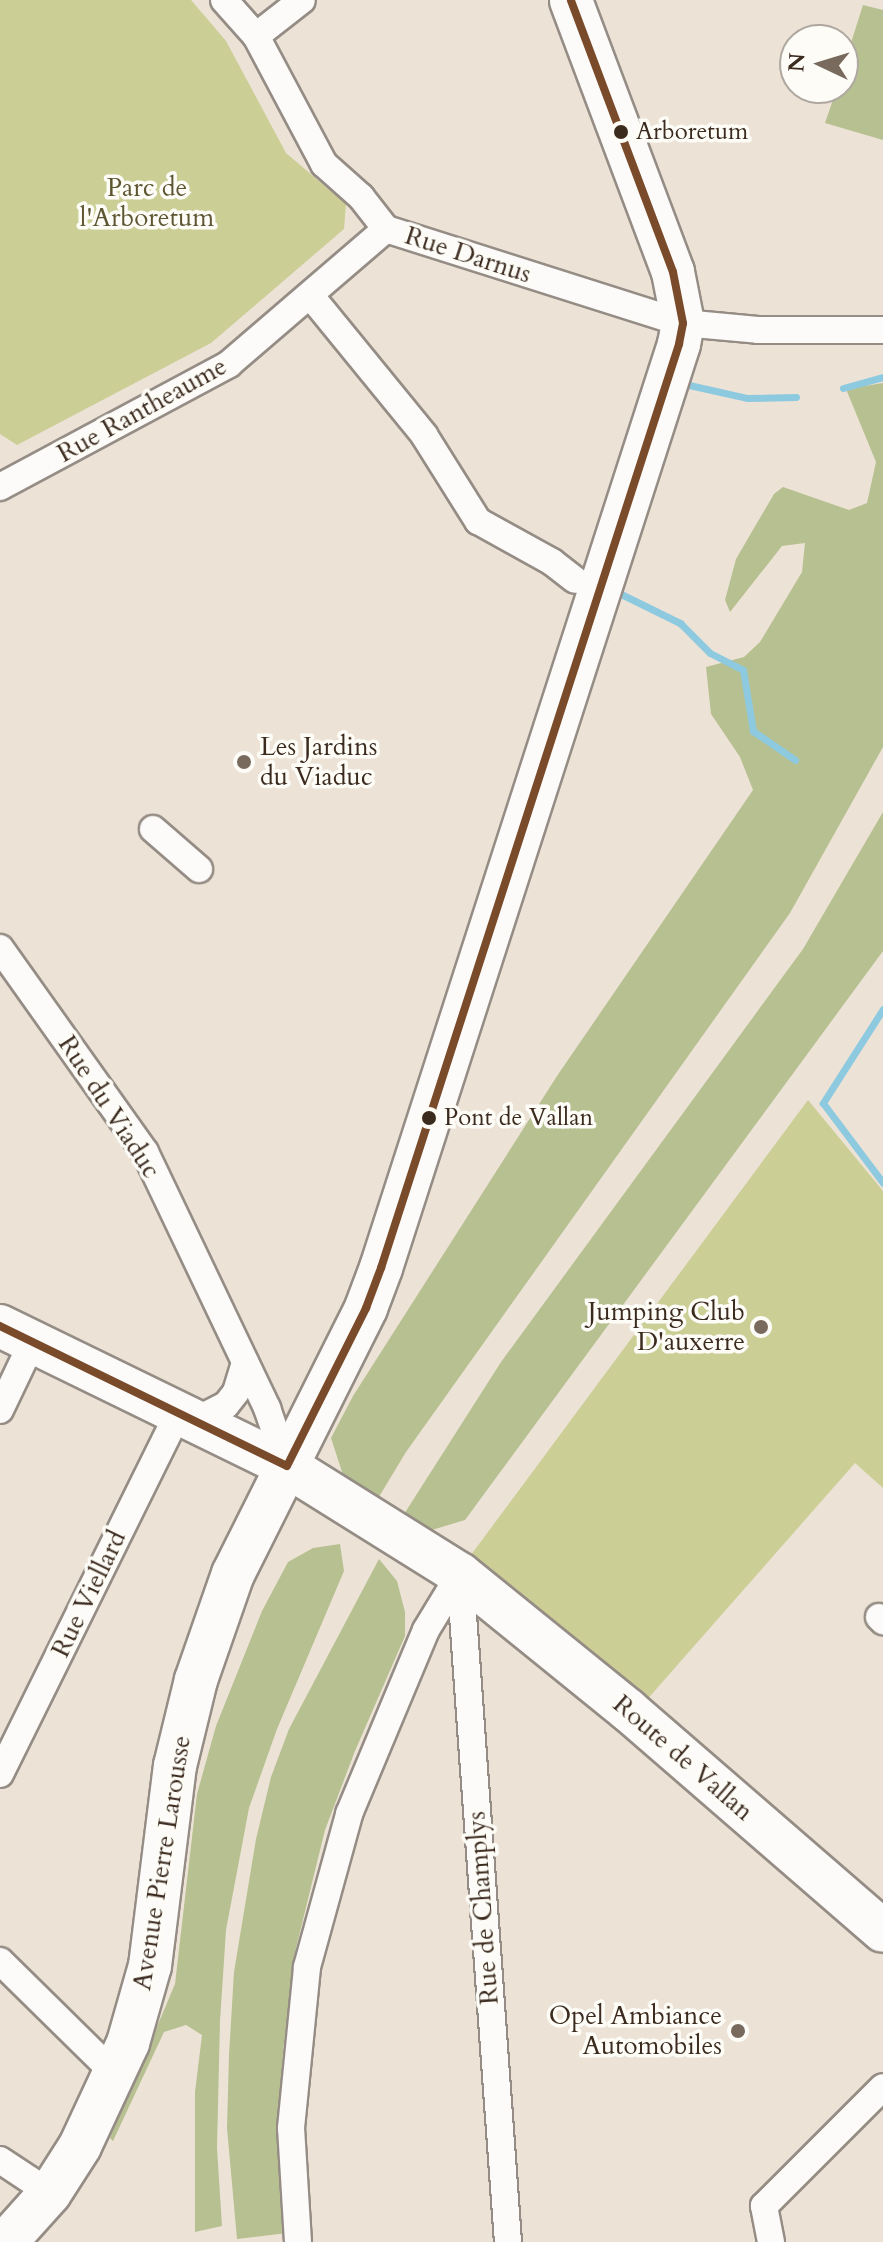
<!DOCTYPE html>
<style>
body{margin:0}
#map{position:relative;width:883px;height:2242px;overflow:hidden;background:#ece2d6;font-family:Cardo,serif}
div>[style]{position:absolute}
.green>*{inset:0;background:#cbce95}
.forest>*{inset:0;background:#b7c090}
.stream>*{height:7px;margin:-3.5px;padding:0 3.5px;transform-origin:3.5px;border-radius:3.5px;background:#8ecadf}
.roads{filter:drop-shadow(2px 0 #958d85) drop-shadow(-2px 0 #958d85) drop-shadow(0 2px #958d85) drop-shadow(0 -2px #958d85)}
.minor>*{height:26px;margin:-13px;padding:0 13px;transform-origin:13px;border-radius:13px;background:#fcfbf9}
.primary>*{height:42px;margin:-21px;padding:0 21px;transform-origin:21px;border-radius:21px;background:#fcfbf9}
.bus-1>*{height:8px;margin:-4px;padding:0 4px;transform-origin:4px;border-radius:4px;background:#7a4b2a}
.dots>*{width:22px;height:22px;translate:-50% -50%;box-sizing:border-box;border:4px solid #fdfcf7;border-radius:50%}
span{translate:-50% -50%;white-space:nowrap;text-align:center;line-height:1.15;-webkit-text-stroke:7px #fdfcf7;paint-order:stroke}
.bus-label{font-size:24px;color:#3b2a1e}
.left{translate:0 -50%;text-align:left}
.park-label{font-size:26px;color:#5e5632}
.street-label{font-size:26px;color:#3b2a1e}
.poi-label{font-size:26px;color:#3b2a1e}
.right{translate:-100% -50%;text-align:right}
.north{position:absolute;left:779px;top:24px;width:80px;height:80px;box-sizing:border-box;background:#fdfcf7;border:2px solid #afa8a0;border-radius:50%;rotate:274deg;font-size:22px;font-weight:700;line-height:32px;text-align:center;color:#3b2a1e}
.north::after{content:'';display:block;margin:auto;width:28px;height:36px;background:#796a5e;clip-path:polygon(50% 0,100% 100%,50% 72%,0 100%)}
</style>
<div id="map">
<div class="green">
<i style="clip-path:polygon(0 0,191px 0,226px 41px,286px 153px,346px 204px,344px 229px,211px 343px,17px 445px,0 434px)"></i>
<i style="clip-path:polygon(808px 1100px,883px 1191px,883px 1488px,855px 1463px,644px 1703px,465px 1563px)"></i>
</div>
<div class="forest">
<i style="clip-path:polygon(863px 5px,883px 10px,883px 140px,825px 123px,837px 88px,843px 88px,843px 68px)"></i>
<i style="clip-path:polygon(883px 383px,883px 747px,790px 913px,406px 1452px,374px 1505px,344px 1478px,331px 1438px,353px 1396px,557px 1076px,753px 790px,740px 757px,711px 714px,706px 667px,744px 657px,760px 642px,802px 572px,805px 543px,782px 546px,730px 612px,725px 600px,736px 559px,774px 494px,783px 487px,849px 510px,867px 503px,876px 462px,846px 389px)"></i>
<i style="clip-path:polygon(883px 812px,883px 951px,465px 1520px,422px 1533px,399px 1522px,501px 1362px,803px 949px)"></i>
<i style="clip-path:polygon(340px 1544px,344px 1571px,277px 1729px,249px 1808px,226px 1930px,220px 2021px,217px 2148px,222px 2226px,195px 2232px,195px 2092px,202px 2035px,186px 2025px,164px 2032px,113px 2141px,110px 2138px,175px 1984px,197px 1794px,216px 1726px,262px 1611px,288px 1562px,313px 1548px)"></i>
<i style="clip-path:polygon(379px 1559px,397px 1581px,405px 1612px,405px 1636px,355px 1751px,325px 1830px,296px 1948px,283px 2052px,279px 2136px,287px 2233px,237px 2239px,227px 2128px,229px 2055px,234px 1972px,256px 1839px,271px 1777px,289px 1729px)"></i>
</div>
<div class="stream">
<i style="left:689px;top:385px;width:59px;rotate:12.6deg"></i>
<i style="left:747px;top:398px;width:49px;rotate:-1.2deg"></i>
<i style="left:843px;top:388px;width:41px;rotate:-15.4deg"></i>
<i style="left:623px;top:595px;width:64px;rotate:26.2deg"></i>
<i style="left:680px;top:623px;width:42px;rotate:45deg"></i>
<i style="left:710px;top:653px;width:37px;rotate:27deg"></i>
<i style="left:743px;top:670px;width:62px;rotate:80.7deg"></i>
<i style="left:753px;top:731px;width:51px;rotate:34.6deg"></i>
<i style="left:883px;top:1009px;width:112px;rotate:122.6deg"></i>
<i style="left:823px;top:1103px;width:100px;rotate:53.1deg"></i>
</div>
<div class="roads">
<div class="minor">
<i style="left:224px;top:0;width:48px;rotate:48.4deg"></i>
<i style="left:256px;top:36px;width:145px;rotate:62deg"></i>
<i style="left:324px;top:164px;width:50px;rotate:41.7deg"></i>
<i style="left:361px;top:197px;width:41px;rotate:52deg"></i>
<i style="left:386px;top:229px;width:312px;rotate:17.6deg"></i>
<i style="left:683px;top:323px;width:75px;rotate:5.3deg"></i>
<i style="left:758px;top:330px;width:125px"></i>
<i style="left:256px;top:36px;width:58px;rotate:-38deg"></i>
<i style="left:310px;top:295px;width:181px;rotate:50.8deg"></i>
<i style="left:424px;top:435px;width:102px;rotate:57.9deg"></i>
<i style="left:478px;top:521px;width:85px;rotate:29deg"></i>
<i style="left:552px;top:562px;width:29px;rotate:38deg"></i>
<i style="left:0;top:487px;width:260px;rotate:-28.2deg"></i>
<i style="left:229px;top:364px;width:207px;rotate:-40.7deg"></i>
<i style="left:153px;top:829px;width:61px;rotate:41deg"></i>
<i style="left:0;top:948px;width:250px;rotate:54.6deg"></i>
<i style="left:145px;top:1152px;width:284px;rotate:64.5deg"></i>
<i style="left:267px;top:1408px;width:61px;rotate:71deg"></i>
<i style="left:0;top:1410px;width:74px;rotate:-64.5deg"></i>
<i style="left:199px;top:1425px;width:9px;rotate:-69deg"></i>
<i style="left:202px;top:1417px;width:27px;rotate:-27deg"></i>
<i style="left:226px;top:1405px;width:16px;rotate:-52deg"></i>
<i style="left:236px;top:1392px;width:31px;rotate:-73deg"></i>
<i style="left:460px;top:1574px;width:670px;rotate:85.89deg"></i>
<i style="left:879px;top:1617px;width:6px;rotate:45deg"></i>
<i style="left:0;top:1774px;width:402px;rotate:-63.7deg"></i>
<i style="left:0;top:1961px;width:161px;rotate:44.5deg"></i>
<i style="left:0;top:2160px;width:60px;rotate:33.4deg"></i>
<i style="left:298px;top:2242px;width:114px;rotate:-93.5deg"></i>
<i style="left:291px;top:2128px;width:162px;rotate:-84.3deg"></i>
<i style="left:307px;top:1967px;width:159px;rotate:-74.6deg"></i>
<i style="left:349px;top:1814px;width:199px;rotate:-67.3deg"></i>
<i style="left:426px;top:1630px;width:66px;rotate:-58.7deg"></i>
<i style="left:771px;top:2242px;width:37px;rotate:-101deg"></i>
<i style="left:764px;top:2206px;width:168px;rotate:-45deg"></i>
</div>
<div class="primary">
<i style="left:0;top:1326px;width:319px;rotate:26deg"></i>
<i style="left:287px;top:1466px;width:204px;rotate:32deg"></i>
<i style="left:460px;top:1574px;width:216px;rotate:39deg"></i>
<i style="left:628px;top:1710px;width:337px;rotate:40.9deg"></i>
<i style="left:6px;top:2242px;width:66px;rotate:-48.1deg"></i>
<i style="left:50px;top:2193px;width:56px;rotate:-57.4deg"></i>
<i style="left:80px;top:2146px;width:114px;rotate:-65deg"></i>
<i style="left:128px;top:2043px;width:80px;rotate:-74.1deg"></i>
<i style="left:150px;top:1966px;width:202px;rotate:-82.9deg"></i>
<i style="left:175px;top:1766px;width:89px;rotate:-76.3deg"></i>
<i style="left:196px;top:1680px;width:112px;rotate:-70.8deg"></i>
<i style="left:233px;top:1574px;width:297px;rotate:-63.4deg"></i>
<i style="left:366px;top:1308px;width:43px;rotate:-69.4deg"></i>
<i style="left:381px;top:1268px;width:971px;rotate:-72.12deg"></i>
<i style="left:679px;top:344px;width:21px;rotate:-79deg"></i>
<i style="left:683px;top:323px;width:52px;rotate:-101.1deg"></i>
<i style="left:673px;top:272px;width:290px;rotate:-110.6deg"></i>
</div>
</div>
<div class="bus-1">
<i style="left:0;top:1326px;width:319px;rotate:26deg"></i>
<i style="left:287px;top:1466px;width:177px;rotate:-63.4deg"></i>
<i style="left:366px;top:1308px;width:43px;rotate:-69.4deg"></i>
<i style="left:381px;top:1268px;width:971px;rotate:-72.12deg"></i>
<i style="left:679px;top:344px;width:21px;rotate:-79deg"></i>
<i style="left:683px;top:323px;width:52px;rotate:-101.1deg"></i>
<i style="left:673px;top:272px;width:290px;rotate:-110.6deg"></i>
</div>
<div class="dots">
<i style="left:621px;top:132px;background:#3b2a1e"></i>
<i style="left:244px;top:762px;background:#796a5e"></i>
<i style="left:429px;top:1118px;background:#3b2a1e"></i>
<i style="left:761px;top:1327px;background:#796a5e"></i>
<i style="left:738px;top:2031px;background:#796a5e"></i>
</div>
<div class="bus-label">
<span class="left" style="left:636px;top:132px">Arboretum</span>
<span class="left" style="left:444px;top:1118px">Pont de Vallan</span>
</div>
<div class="park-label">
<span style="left:147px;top:203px">Parc de<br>l'Arboretum</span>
</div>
<div class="street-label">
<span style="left:468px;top:255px;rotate:18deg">Rue Darnus</span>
<span style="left:142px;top:410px;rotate:-29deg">Rue Rantheaume</span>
<span style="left:109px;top:1107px;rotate:57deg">Rue du Viaduc</span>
<span style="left:89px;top:1594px;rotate:-64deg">Rue Viellard</span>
<span style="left:683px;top:1758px;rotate:41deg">Route de Vallan</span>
<span style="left:162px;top:1863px;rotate:-81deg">Avenue Pierre Larousse</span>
<span style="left:483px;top:1908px;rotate:-94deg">Rue de Champlys</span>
</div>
<div class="poi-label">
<span class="left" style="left:260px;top:762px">Les Jardins<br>du Viaduc</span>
<span class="right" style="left:745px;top:1327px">Jumping Club<br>D'auxerre</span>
<span class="right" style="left:722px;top:2031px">Opel Ambiance<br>Automobiles</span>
</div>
<div class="north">N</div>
</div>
